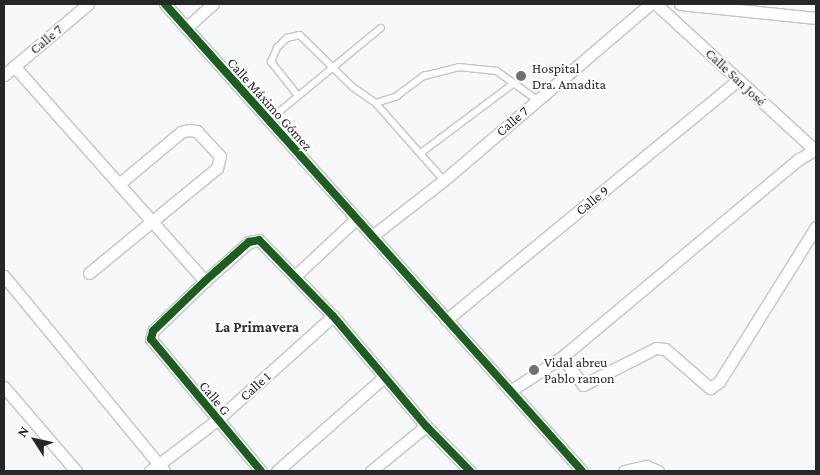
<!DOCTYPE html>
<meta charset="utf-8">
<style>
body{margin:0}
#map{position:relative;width:820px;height:475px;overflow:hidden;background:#f6f8fa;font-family:"Crimson Pro",serif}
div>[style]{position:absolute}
.roads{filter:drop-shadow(1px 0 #c4c5c7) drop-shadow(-1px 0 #c4c5c7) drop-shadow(0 1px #c4c5c7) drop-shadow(0 -1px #c4c5c7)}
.lane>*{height:5.5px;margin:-2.75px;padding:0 2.75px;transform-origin:2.75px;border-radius:2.75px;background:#fefefe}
.street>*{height:11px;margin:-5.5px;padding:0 5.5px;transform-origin:5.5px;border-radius:5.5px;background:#fefefe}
.cycleway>*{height:8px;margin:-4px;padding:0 4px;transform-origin:4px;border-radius:4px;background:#1b5e20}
.dots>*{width:14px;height:14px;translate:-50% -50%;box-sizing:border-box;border:2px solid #fff;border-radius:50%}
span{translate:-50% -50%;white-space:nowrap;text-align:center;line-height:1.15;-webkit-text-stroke:4px #fff;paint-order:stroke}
.street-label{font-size:14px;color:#262729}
.poi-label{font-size:14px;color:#262729}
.left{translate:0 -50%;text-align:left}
.neighbourhood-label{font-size:15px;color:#2e3135;font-weight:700}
.frame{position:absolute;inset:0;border:5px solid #262729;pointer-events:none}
.north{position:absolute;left:10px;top:415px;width:50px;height:50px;-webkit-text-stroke:4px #fff;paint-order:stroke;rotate:305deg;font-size:14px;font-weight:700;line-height:20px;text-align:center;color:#262729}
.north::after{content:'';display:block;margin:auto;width:18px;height:22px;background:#262729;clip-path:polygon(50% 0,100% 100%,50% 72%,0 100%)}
</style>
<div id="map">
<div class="roads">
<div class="lane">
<i style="left:298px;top:96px;width:43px;rotate:-128.5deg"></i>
<i style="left:271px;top:62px;width:15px;rotate:-67deg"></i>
<i style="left:277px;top:48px;width:14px;rotate:-45deg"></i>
<i style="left:287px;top:38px;width:13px;rotate:-13deg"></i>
<i style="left:300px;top:35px;width:74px;rotate:44.5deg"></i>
<i style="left:353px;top:87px;width:28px;rotate:35deg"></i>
<i style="left:376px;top:103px;width:22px;rotate:-18deg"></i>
<i style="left:397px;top:96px;width:34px;rotate:-37deg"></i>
<i style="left:424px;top:76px;width:36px;rotate:-14deg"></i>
<i style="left:459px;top:67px;width:38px;rotate:6deg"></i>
<i style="left:497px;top:71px;width:48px;rotate:35.7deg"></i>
<i style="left:376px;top:103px;width:103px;rotate:48.6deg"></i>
<i style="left:268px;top:121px;width:146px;rotate:-39.5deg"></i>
<i style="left:421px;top:153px;width:115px;rotate:-36.9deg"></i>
</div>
<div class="street">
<i style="left:165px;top:4px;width:626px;rotate:48.24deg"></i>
<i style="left:656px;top:4px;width:217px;rotate:42.6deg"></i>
<i style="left:680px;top:4px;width:137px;rotate:5.9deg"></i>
<i style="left:186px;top:28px;width:36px;rotate:-42deg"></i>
<i style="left:14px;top:66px;width:288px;rotate:48.4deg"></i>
<i style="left:4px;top:75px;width:110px;rotate:-40.2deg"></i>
<i style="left:372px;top:236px;width:91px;rotate:-37.9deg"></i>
<i style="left:444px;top:180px;width:271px;rotate:-40.5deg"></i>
<i style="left:89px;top:273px;width:166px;rotate:-39.4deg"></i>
<i style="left:217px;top:168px;width:12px;rotate:-76deg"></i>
<i style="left:220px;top:156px;width:34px;rotate:-133deg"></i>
<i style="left:197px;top:131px;width:8px;rotate:-173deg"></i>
<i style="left:189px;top:130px;width:8px;rotate:166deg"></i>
<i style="left:181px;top:132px;width:81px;rotate:140deg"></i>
<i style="left:4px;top:276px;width:252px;rotate:50.6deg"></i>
<i style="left:295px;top:276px;width:83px;rotate:-43.1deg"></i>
<i style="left:446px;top:320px;width:378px;rotate:-39.4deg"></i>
<i style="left:562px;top:357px;width:35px;rotate:53deg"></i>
<i style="left:583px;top:385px;width:82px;rotate:-26.9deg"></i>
<i style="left:656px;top:348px;width:9px;rotate:6deg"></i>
<i style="left:665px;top:349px;width:60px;rotate:40.9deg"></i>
<i style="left:710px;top:388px;width:11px;rotate:-34deg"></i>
<i style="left:719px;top:382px;width:183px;rotate:-58deg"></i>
<i style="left:4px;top:387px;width:111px;rotate:49.4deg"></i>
<i style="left:510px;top:391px;width:62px;rotate:-33.2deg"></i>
<i style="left:562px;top:357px;width:309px;rotate:-39.9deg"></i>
<i style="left:799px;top:159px;width:20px;rotate:-30deg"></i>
<i style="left:150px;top:471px;width:84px;rotate:-37.3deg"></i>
<i style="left:217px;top:420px;width:156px;rotate:-41.9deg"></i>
<i style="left:261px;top:471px;width:172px;rotate:-129.8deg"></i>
<i style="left:151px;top:339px;width:8px;rotate:-76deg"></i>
<i style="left:153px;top:331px;width:72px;rotate:-43.9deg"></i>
<i style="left:205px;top:281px;width:59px;rotate:-41.6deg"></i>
<i style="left:249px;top:242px;width:10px;rotate:-11deg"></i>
<i style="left:259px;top:240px;width:106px;rotate:45.8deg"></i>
<i style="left:333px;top:316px;width:144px;rotate:49.8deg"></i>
<i style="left:426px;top:426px;width:63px;rotate:45.6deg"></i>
<i style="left:277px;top:471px;width:142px;rotate:-41.3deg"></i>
<i style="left:371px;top:471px;width:71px;rotate:-39.3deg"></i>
<i style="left:624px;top:471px;width:23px;rotate:-13deg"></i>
<i style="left:646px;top:466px;width:13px;rotate:23deg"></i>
</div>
</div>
<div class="cycleway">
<i style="left:165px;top:4px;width:626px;rotate:48.24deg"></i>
<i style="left:261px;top:471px;width:172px;rotate:-129.8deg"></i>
<i style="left:151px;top:339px;width:8px;rotate:-76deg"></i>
<i style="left:153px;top:331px;width:72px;rotate:-43.9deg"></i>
<i style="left:205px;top:281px;width:59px;rotate:-41.6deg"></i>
<i style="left:249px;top:242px;width:10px;rotate:-11deg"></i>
<i style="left:259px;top:240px;width:106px;rotate:45.8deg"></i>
<i style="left:333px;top:316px;width:144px;rotate:49.8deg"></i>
<i style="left:426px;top:426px;width:63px;rotate:45.6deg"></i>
</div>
<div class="dots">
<i style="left:521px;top:76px;background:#6f7072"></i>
<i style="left:534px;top:370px;background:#6f7072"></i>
</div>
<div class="street-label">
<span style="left:46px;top:39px;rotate:-40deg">Calle 7</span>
<span style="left:736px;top:77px;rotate:43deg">Calle San José</span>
<span style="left:270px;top:104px;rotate:48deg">Calle Máximo Gómez</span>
<span style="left:512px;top:121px;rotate:-41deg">Calle 7</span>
<span style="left:592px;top:200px;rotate:-39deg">Calle 9</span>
<span style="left:255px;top:386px;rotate:-42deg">Calle 1</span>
<span style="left:215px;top:398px;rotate:50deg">Calle G</span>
</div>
<div class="poi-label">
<span class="left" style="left:532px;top:76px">Hospital<br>Dra. Amadita</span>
<span class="left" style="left:544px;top:370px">Vidal abreu<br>Pablo ramon</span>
</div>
<div class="neighbourhood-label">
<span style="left:257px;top:328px">La Primavera</span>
</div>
<div class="frame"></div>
<div class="north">N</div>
</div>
